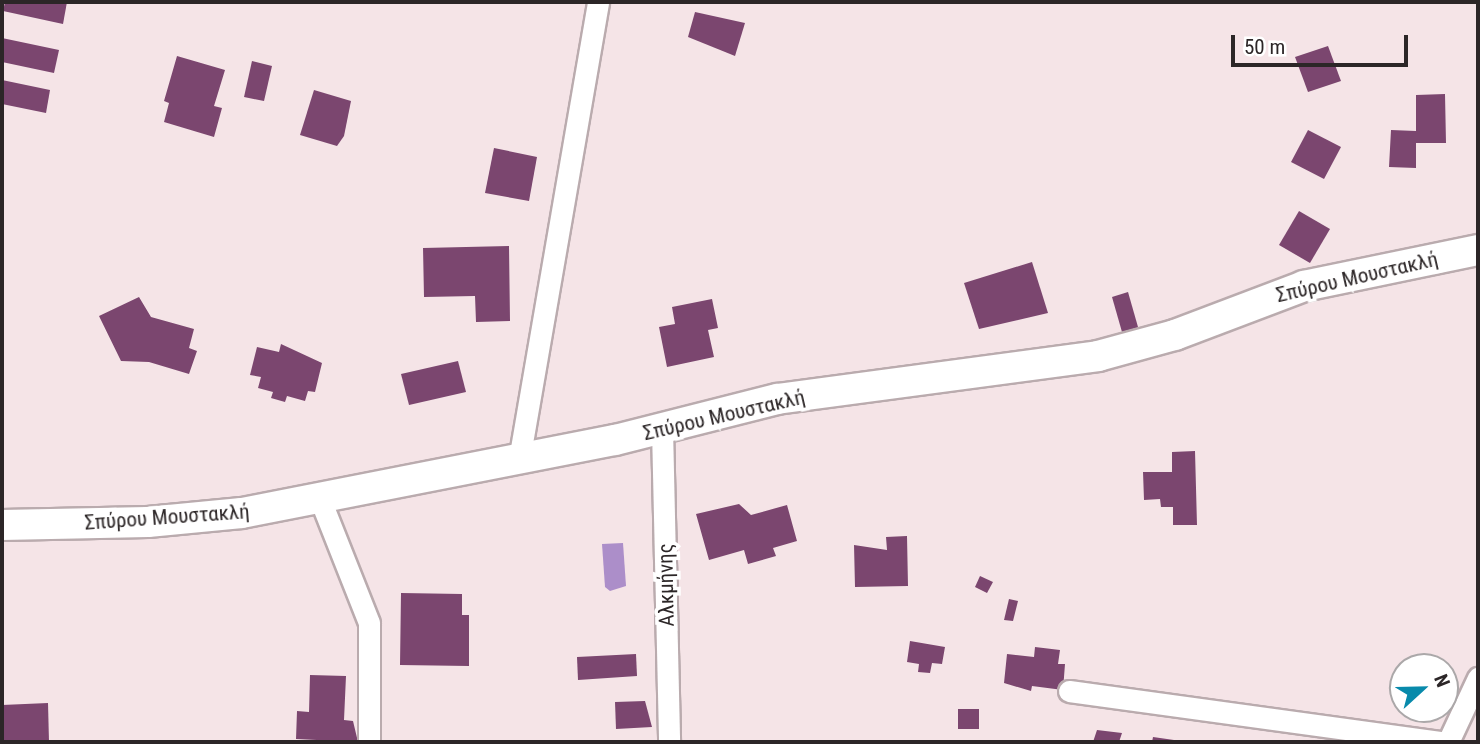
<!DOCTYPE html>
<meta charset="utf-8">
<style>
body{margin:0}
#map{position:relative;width:1480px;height:744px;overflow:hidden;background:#f5e4e7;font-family:"Roboto Condensed",sans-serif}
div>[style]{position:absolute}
.water>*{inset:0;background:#ac8ec9}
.building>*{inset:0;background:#7b466f}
.roads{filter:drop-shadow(2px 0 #baabae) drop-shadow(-2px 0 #baabae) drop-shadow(0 2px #baabae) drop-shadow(0 -2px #baabae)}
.street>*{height:21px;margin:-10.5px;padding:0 10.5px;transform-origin:10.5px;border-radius:10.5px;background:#fff}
.secondary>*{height:30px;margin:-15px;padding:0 15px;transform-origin:15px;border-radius:15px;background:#fff}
span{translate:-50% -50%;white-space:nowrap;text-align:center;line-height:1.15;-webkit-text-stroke:7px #fff;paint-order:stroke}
.street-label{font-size:21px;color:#2c2627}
.frame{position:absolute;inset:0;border:4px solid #2c2627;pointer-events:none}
.north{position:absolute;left:1389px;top:653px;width:70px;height:70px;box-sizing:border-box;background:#fff;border:2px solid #aba8a9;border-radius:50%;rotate:68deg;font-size:19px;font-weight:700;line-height:28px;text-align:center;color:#2c2627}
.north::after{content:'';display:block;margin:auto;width:24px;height:32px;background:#088aab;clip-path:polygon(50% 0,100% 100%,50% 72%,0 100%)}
.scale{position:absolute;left:1231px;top:35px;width:177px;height:32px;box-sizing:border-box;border:4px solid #2c2627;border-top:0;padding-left:9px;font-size:21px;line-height:24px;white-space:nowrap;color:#2c2627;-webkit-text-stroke:5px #fff;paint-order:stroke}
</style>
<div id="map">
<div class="water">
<i style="clip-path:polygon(623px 543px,626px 586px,610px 591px,605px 587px,602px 544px)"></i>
</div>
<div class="building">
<i style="clip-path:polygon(5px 2px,67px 2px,63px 24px,3px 11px)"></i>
<i style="clip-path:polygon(695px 12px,745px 23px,735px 56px,688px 37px)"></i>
<i style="clip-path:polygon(2px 38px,59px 50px,54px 73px,2px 62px)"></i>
<i style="clip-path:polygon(1328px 46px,1341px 81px,1308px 92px,1295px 57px)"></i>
<i style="clip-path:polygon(177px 56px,225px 70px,214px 106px,222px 108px,214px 137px,164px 122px,169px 103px,164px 101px)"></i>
<i style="clip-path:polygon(252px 61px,272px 66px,264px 101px,244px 97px)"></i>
<i style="clip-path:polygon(2px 80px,50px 90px,46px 113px,2px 104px)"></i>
<i style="clip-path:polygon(314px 90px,351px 101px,344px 136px,337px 146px,300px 135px)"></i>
<i style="clip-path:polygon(1445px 94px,1446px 143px,1416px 143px,1416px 168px,1389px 167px,1391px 130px,1416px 131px,1416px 95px)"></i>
<i style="clip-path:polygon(1308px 130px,1341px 147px,1324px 179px,1291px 162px)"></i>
<i style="clip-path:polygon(494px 148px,537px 157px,529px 201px,485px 193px)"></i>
<i style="clip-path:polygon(1299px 211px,1330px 229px,1310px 263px,1279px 245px)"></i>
<i style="clip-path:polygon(509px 246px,510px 321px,476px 322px,475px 296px,424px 297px,423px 248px)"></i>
<i style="clip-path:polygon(1032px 262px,1048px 313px,979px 329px,964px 283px)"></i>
<i style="clip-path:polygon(1128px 292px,1140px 334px,1124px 339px,1112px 297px)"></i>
<i style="clip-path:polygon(139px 297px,151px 317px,194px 329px,189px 348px,197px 351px,189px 374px,149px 362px,121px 361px,99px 316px)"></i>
<i style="clip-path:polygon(712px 299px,718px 328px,708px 330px,714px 357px,667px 367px,659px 327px,675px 324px,672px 307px)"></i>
<i style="clip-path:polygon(281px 344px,322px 363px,315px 392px,308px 391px,305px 401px,287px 396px,285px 402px,271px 398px,273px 392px,258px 388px,261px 377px,250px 375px,257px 347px,279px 352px)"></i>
<i style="clip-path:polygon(458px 361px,466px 392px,409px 405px,401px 374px)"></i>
<i style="clip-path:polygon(1195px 451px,1197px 525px,1173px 525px,1173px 507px,1161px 507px,1160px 499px,1144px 500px,1143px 472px,1172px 472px,1172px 452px)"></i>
<i style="clip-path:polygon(739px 504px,751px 515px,787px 505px,797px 541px,773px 548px,776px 556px,748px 564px,744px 550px,709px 560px,696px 514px)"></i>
<i style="clip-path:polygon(907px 536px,908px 586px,855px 587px,854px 545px,887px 550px,886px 537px)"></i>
<i style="clip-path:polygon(980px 576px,993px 582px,987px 593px,975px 587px)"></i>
<i style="clip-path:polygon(401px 593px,462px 594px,462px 615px,469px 615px,469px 666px,400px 665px)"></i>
<i style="clip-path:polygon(1009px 599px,1018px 601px,1013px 621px,1004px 620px)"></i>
<i style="clip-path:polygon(910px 641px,945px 647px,942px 664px,932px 663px,930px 673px,918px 672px,919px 664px,907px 662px)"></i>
<i style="clip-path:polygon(1035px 647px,1060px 650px,1058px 664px,1065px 664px,1063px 690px,1032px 686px,1031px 691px,1004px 683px,1007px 654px,1034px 657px)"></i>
<i style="clip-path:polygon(636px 654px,637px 676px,578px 680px,577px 657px)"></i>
<i style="clip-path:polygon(310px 675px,346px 676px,344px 720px,353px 721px,358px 742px,296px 739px,297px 711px,309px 712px)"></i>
<i style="clip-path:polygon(645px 701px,652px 727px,616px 729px,615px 702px)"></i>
<i style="clip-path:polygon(48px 703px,49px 742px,2px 742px,2px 705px)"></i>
<i style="clip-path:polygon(958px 709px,979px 709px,979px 729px,958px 729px)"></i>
<i style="clip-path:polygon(1097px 730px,1122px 733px,1119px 742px,1093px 742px)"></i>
<i style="clip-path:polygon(1153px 737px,1181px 741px,1180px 742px,1152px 742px)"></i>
</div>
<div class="roads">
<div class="street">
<i style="left:662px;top:428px;width:314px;rotate:88.7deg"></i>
<i style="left:519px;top:460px;width:465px;rotate:-80.2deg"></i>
<i style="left:320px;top:499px;width:133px;rotate:68.4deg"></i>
<i style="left:369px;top:623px;width:119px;rotate:90deg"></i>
<i style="left:1069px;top:691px;width:376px;rotate:7.8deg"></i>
<i style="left:1448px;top:742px;width:71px;rotate:-64.9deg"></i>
</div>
<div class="secondary">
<i style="left:2px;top:525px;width:146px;rotate:-1.2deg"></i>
<i style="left:148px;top:522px;width:94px;rotate:-5.5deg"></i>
<i style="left:242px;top:513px;width:380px;rotate:-11.1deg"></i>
<i style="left:615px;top:440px;width:167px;rotate:-14.2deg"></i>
<i style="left:777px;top:399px;width:324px;rotate:-7.6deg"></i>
<i style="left:1098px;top:356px;width:80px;rotate:-15.3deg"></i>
<i style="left:1175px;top:335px;width:138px;rotate:-20.8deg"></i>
<i style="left:1304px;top:286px;width:178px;rotate:-11.7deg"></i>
</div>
</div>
<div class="street-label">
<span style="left:1357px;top:277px;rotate:-13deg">Σπύρου Μουστακλή</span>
<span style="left:724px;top:415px;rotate:-13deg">Σπύρου Μουστακλή</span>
<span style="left:167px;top:517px;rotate:-4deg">Σπύρου Μουστακλή</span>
<span style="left:666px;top:585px;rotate:-91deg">Αλκμήνης</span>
</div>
<div class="frame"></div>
<div class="north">N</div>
<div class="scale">50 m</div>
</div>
